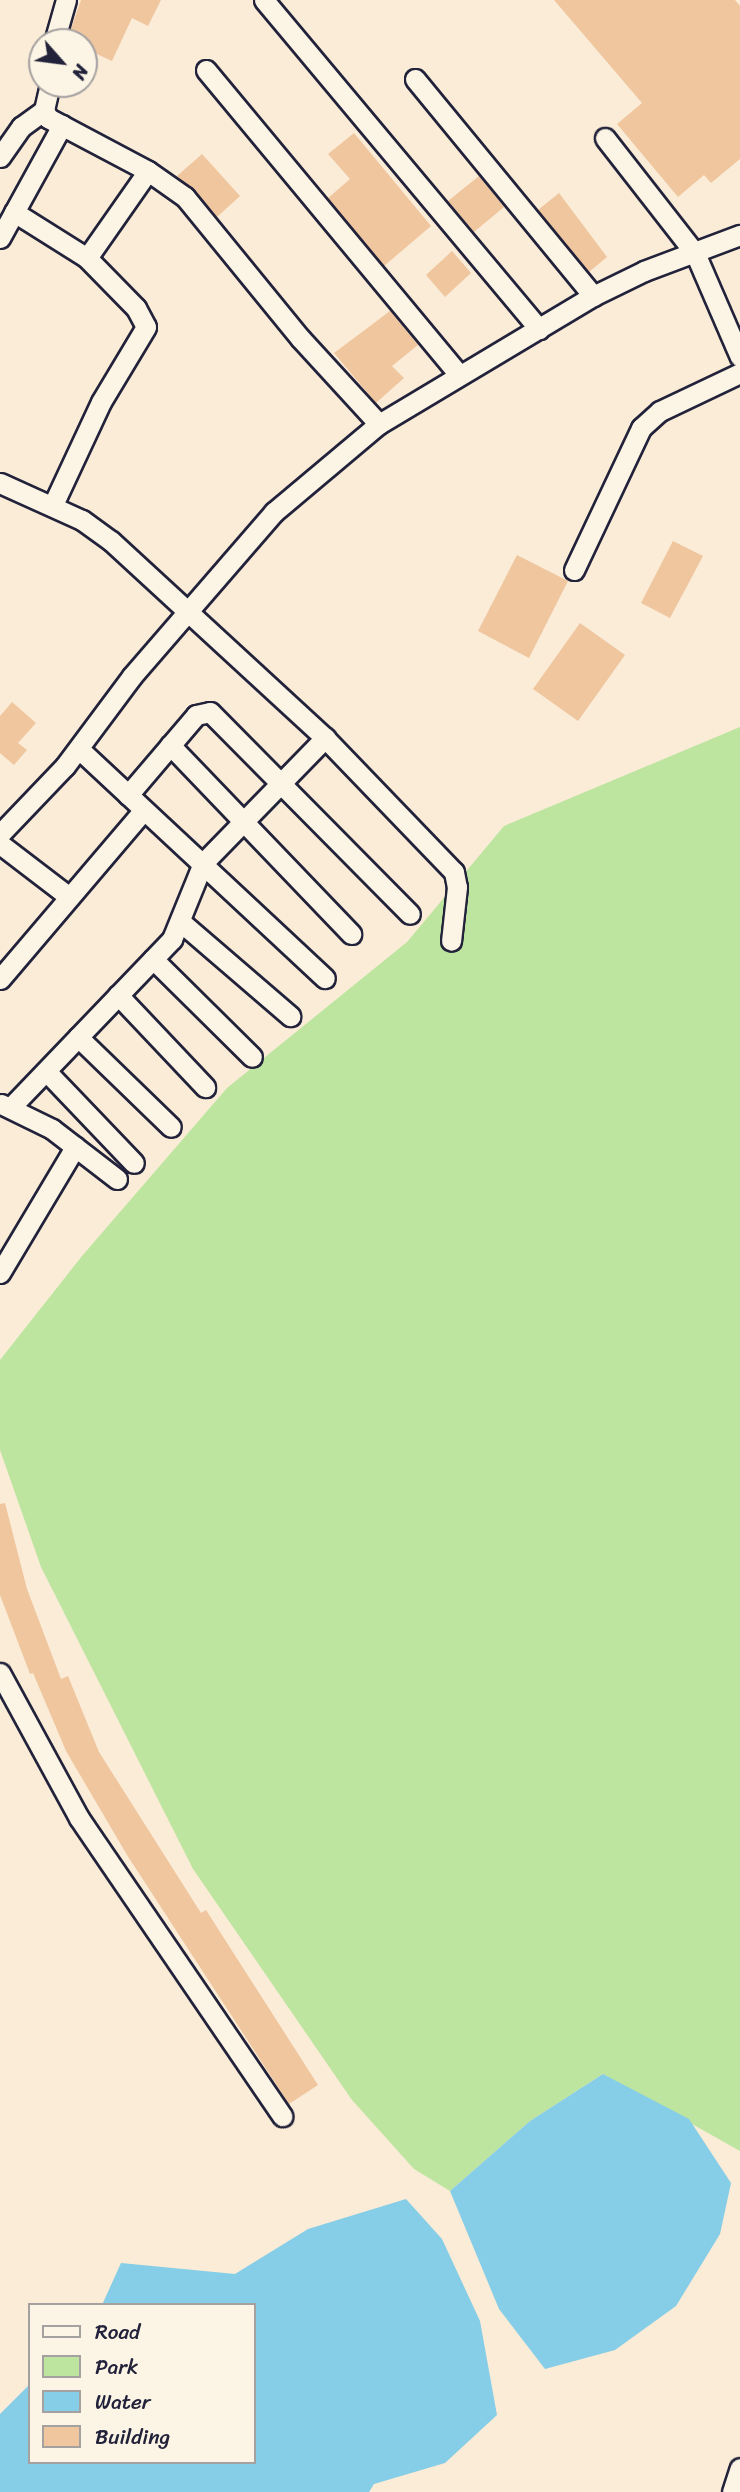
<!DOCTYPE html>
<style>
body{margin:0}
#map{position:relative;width:740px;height:2492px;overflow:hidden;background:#faecd7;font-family:Sriracha,sans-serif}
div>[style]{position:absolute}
.green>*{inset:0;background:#bde5a0}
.water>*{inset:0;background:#86cde7}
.building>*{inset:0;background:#f0c69f}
.roads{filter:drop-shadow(2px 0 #22223b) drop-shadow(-2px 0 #22223b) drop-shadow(0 2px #22223b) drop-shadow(0 -2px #22223b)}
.minor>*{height:19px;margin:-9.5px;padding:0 9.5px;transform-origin:9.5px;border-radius:9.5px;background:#fcf5e5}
span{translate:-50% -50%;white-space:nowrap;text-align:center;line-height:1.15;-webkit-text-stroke:5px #fcf5e5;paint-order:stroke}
.legend{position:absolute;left:28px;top:2303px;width:228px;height:161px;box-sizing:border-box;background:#fcf5e5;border:2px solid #a5a1a1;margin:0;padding:9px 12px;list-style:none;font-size:21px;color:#22223b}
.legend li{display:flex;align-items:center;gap:14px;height:35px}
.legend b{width:35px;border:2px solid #a5a1a1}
.north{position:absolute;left:28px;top:28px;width:70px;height:70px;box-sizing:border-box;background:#fcf5e5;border:2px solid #a5a1a1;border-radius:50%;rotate:118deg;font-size:19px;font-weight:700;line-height:28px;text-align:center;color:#22223b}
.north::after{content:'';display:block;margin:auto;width:24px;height:32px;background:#22223b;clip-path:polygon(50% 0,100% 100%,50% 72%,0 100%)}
</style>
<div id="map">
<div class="green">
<i style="clip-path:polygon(740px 727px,740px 2151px,603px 2074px,530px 2121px,450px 2191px,414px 2169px,352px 2100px,193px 1869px,41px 1567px,0 1450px,0 1360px,82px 1256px,227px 1088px,407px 942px,504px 826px)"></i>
</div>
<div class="water">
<i style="clip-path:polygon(603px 2074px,689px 2119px,731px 2183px,720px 2234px,676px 2306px,615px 2350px,545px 2369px,499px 2309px,450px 2191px,530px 2121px)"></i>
<i style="clip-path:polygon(406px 2199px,442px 2239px,480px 2321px,497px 2415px,445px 2463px,374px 2484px,369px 2492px,0 2492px,0 2414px,30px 2384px,30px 2462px,254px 2462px,254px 2305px,102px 2305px,121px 2263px,235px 2274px,308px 2229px)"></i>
</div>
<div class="building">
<i style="clip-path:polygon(81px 0,161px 0,148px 26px,132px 18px,112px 61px,84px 48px,84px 42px,67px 40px)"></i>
<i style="clip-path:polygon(554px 0,735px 0,740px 6px,740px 159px,711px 183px,704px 175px,678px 197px,617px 124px,642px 103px)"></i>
<i style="clip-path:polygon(354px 133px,431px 226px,384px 266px,328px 198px,350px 179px,328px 154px)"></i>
<i style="clip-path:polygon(202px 154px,240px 196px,217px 217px,177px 176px)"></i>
<i style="clip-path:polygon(479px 176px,504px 207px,474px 232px,448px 201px)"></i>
<i style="clip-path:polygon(559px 193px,607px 257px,589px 272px,538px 210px)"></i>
<i style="clip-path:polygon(452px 251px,471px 273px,445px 297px,426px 275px)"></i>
<i style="clip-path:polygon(390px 311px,418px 345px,392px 366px,404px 378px,376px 403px,334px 353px)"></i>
<i style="clip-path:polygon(673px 541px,703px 556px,670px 618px,641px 603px)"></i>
<i style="clip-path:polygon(517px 555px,568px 581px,529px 658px,478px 631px)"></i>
<i style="clip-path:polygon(580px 623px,625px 655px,578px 721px,533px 689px)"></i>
<i style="clip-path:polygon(12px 702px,36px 723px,18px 743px,27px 750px,14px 765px,0 753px,0 716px)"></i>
<i style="clip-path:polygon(5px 1503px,27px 1589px,61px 1679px,68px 1676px,99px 1752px,201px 1913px,206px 1910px,318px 2085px,289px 2104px,127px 1855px,66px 1751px,33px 1673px,30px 1674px,0 1595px,0 1504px)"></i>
</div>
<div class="roads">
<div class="minor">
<i style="left:264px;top:0;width:429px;rotate:50.1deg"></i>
<i style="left:54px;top:42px;width:44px;rotate:-74.1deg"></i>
<i style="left:206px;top:70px;width:395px;rotate:50.3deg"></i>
<i style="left:415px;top:79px;width:281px;rotate:50.6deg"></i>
<i style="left:50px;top:84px;width:27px;rotate:103deg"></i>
<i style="left:44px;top:110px;width:9px;rotate:63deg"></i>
<i style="left:48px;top:118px;width:113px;rotate:27.9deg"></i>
<i style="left:148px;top:171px;width:45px;rotate:35.1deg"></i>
<i style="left:185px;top:197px;width:183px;rotate:50.8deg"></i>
<i style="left:301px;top:339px;width:115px;rotate:47.5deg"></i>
<i style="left:605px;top:138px;width:146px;rotate:52deg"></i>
<i style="left:695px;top:253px;width:113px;rotate:66.6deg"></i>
<i style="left:0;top:157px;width:37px;rotate:-55deg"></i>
<i style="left:21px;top:127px;width:29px;rotate:-36deg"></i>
<i style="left:14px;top:212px;width:86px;rotate:32.2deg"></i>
<i style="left:87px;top:258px;width:70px;rotate:45.6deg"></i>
<i style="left:136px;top:308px;width:21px;rotate:62deg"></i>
<i style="left:146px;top:327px;width:87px;rotate:121deg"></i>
<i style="left:101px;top:402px;width:114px;rotate:115deg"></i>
<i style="left:0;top:238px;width:129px;rotate:-61.2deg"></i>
<i style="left:87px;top:258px;width:106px;rotate:-55deg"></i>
<i style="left:0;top:483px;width:90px;rotate:24.3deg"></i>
<i style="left:82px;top:520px;width:36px;rotate:36deg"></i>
<i style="left:111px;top:541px;width:291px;rotate:42.6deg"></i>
<i style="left:325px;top:738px;width:186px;rotate:46.1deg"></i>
<i style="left:454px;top:872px;width:15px;rotate:79deg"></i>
<i style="left:457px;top:887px;width:54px;rotate:96.3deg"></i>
<i style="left:574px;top:570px;width:157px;rotate:-64.7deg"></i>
<i style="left:641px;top:428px;width:25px;rotate:-42deg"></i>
<i style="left:660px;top:411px;width:89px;rotate:-25.4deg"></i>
<i style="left:170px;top:745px;width:262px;rotate:46.2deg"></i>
<i style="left:79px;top:749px;width:336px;rotate:43deg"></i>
<i style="left:128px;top:795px;width:105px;rotate:-49.6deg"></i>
<i style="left:196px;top:715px;width:14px;rotate:-12deg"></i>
<i style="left:210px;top:712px;width:284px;rotate:45.3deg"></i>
<i style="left:0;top:834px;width:94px;rotate:-46.3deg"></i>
<i style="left:65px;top:766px;width:112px;rotate:-53.3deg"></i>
<i style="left:132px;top:676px;width:217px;rotate:-49.1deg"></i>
<i style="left:274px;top:512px;width:137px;rotate:-40deg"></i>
<i style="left:379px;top:424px;width:249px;rotate:-30.9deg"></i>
<i style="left:593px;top:296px;width:57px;rotate:-26.1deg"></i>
<i style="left:644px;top:271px;width:103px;rotate:-20.6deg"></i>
<i style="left:0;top:844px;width:86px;rotate:37.4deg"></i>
<i style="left:182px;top:923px;width:143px;rotate:40.7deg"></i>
<i style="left:153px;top:959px;width:139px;rotate:44.7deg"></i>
<i style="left:0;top:979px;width:222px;rotate:-49.6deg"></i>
<i style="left:118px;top:995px;width:127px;rotate:46.6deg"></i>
<i style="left:78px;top:1037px;width:129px;rotate:44.1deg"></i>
<i style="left:46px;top:1071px;width:127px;rotate:46.3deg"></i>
<i style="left:1px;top:1104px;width:57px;rotate:26.1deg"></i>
<i style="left:52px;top:1129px;width:82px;rotate:37.6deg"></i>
<i style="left:11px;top:1107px;width:233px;rotate:-46.2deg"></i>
<i style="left:172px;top:939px;width:82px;rotate:-67.8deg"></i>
<i style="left:203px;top:863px;width:175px;rotate:-45.7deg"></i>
<i style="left:0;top:1273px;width:147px;rotate:-59.2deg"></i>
<i style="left:0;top:1673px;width:165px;rotate:61.4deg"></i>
<i style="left:79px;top:1818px;width:361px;rotate:55.7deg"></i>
<i style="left:732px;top:2492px;width:25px;rotate:-72deg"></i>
</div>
</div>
<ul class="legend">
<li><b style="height:9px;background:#fcf5e5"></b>Road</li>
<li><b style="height:19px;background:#bde5a0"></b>Park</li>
<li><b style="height:19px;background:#86cde7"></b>Water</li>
<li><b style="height:19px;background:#f0c69f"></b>Building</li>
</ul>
<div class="north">N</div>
</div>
